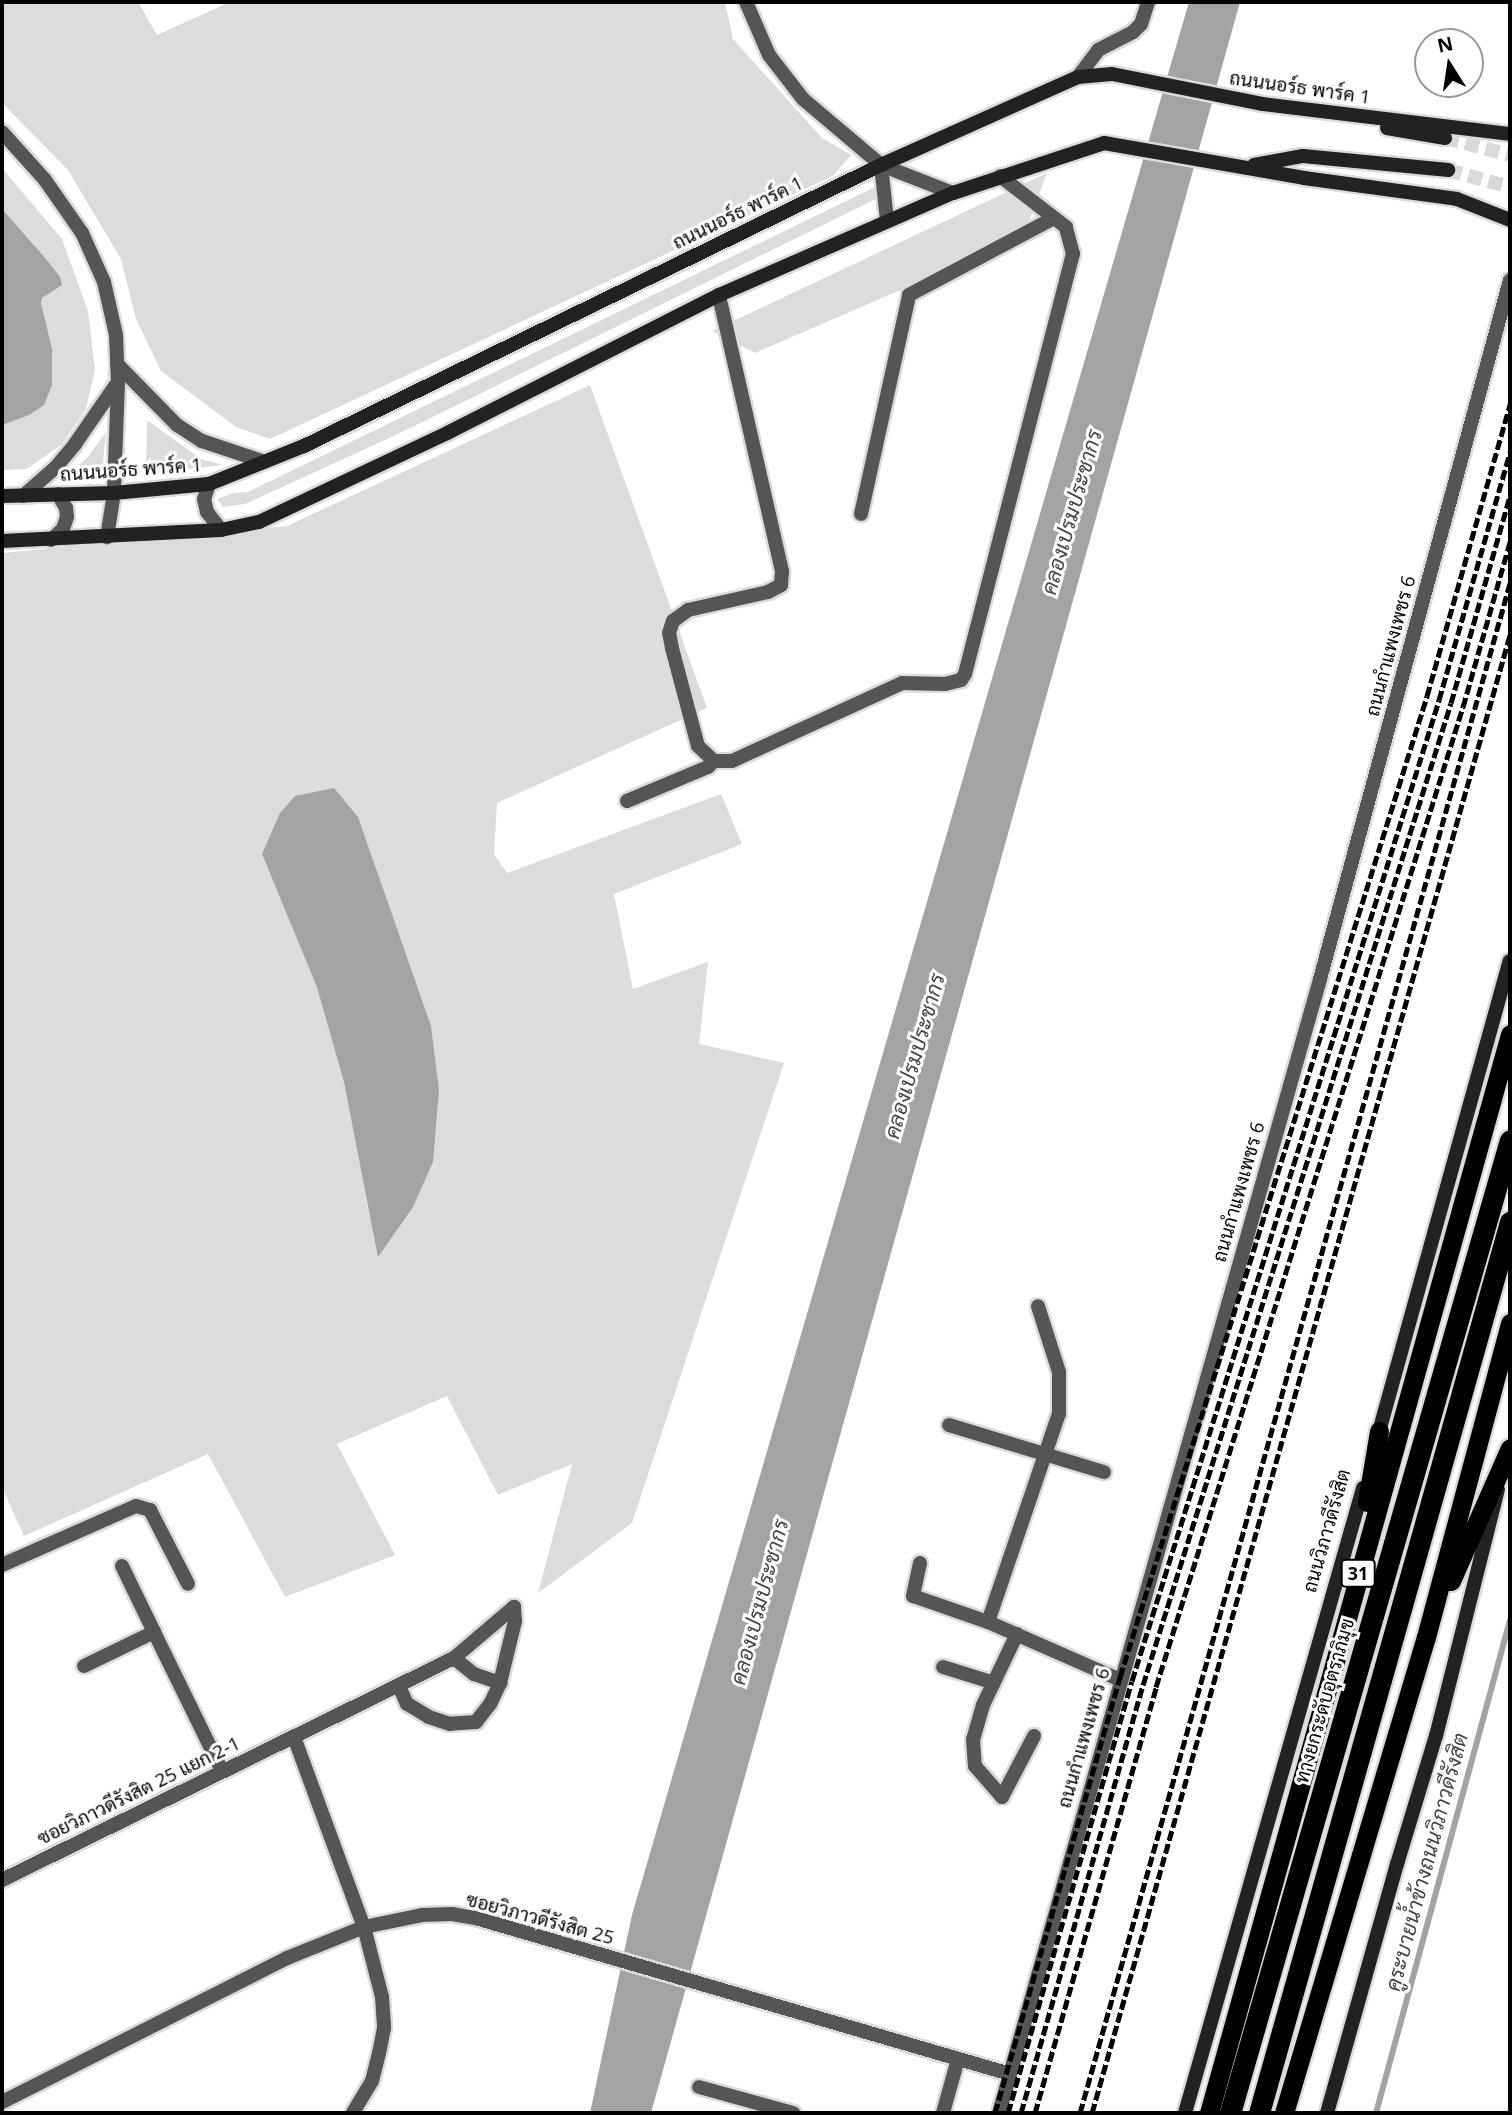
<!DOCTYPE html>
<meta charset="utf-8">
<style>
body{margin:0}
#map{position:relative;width:1512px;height:2115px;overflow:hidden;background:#fff;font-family:"Open Sans",Sarabun,sans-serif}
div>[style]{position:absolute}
.green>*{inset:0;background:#dcdcdc}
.water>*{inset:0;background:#a3a3a3}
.stream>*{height:6px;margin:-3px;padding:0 3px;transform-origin:3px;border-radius:3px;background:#a3a3a3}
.secondary-tunnel>*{height:14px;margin-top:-7px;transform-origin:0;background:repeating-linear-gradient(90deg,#d9d9d9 0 14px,transparent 0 21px)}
.roads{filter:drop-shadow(2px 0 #dbdbdb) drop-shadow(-2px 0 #dbdbdb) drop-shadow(0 2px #dbdbdb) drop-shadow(0 -2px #dbdbdb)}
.minor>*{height:14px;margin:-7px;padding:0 7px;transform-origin:7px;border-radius:7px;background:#555}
.tertiary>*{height:14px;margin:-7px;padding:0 7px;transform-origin:7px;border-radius:7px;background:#555}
.secondary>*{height:14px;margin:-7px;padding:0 7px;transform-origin:7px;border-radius:7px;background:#222}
.trunk>*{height:19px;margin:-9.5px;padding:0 9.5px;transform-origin:9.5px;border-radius:9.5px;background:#000}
.motorway>*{height:21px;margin:-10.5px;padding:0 10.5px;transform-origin:10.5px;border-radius:10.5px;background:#000}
.rail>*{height:5px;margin-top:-2.5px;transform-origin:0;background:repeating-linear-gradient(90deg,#000 0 10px,transparent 0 13.5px)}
span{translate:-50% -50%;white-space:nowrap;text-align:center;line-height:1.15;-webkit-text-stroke:6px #fff;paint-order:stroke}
.shield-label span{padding:2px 5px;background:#fff;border:2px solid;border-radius:5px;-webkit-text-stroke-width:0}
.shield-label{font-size:18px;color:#000;font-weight:700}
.street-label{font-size:19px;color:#000}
.water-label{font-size:21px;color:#444;font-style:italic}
.frame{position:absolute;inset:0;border:4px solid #000;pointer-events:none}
.north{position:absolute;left:1414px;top:28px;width:70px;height:70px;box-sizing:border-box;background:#fff;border:2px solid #999;border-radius:50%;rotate:348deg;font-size:19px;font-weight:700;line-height:28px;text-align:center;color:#000}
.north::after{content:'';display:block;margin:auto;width:24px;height:32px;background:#000;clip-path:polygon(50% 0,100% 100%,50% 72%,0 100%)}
</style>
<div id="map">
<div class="green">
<i style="clip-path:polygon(2px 2px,138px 2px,157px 35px,230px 2px,725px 2px,733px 39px,822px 138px,851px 155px,833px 176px,270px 439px,236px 427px,161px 371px,136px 319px,121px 259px,68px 170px,2px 103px)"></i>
<i style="clip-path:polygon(2px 168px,62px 239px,88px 311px,95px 370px,86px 409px,62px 444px,27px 469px,2px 470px)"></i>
<i style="clip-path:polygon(1047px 173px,1029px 222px,898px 291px,755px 353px,712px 331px)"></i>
<i style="clip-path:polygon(875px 187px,879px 193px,878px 198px,400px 433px,245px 504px,223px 507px,217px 499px,233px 493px,248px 492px)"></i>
<i style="clip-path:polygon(590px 385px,707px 708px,497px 803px,494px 854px,507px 873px,721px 794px,742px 844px,614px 894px,633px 989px,708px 962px,699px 1044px,784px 1063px,632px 1523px,538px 1593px,572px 1464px,498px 1495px,447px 1396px,337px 1444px,395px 1555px,285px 1597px,208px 1454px,24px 1536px,2px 1487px,2px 553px,287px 526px)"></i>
<i style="clip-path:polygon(147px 420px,201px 459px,223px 465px,146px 474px)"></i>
<i style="clip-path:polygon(106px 432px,102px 474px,67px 476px,87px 458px)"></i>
</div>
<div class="water">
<i style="clip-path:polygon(1189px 2px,1240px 2px,651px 2113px,590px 2113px,632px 1915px)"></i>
<i style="clip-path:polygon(2px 209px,46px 259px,60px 277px,62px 285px,42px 298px,41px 303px,52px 349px,52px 385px,44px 405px,29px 415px,2px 425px)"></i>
<i style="clip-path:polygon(334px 788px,358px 817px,431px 1026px,439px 1090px,433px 1162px,413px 1207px,378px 1257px,344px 1082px,317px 987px,262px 854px,280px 813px,295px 796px)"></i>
</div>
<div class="stream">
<i style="left:1376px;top:2113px;width:511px;rotate:-74.79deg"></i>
</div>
<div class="secondary-tunnel">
<i style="left:1445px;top:138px;width:67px;rotate:14.7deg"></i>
<i style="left:1448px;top:170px;width:64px;rotate:15.3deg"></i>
</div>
<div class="roads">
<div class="minor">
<i style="left:746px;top:2px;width:58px;rotate:66.5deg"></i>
<i style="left:769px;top:55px;width:56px;rotate:52.3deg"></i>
<i style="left:803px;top:99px;width:102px;rotate:40.2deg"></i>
<i style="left:881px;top:165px;width:77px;rotate:21.3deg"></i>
<i style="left:1078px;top:77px;width:34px;rotate:-53deg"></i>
<i style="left:1098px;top:50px;width:39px;rotate:-27deg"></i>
<i style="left:1133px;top:32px;width:11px;rotate:-45deg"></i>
<i style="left:1141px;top:24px;width:23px;rotate:-72deg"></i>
<i style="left:2px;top:132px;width:64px;rotate:48.1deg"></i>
<i style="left:45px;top:180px;width:65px;rotate:55.1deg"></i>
<i style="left:82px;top:233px;width:54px;rotate:65.8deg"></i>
<i style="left:104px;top:282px;width:54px;rotate:77.2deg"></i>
<i style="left:116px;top:335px;width:47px;rotate:87.6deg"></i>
<i style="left:118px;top:382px;width:111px;rotate:92.1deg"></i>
<i style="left:114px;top:493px;width:45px;rotate:99deg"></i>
<i style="left:881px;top:165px;width:55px;rotate:83.8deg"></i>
<i style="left:117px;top:364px;width:86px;rotate:45.5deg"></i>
<i style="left:177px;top:425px;width:30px;rotate:33deg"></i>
<i style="left:202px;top:441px;width:66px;rotate:18.4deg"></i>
<i style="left:23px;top:496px;width:44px;rotate:-41.3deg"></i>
<i style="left:56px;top:467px;width:30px;rotate:-50deg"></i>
<i style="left:75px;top:444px;width:75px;rotate:-55.3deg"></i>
<i style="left:861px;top:514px;width:224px;rotate:-77.6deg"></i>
<i style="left:909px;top:295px;width:164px;rotate:-28deg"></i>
<i style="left:714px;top:761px;width:22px;rotate:-137deg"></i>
<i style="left:698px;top:746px;width:101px;rotate:-104.9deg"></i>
<i style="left:672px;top:648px;width:15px;rotate:-101deg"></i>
<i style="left:669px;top:633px;width:13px;rotate:-72deg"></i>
<i style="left:673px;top:621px;width:19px;rotate:-36deg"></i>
<i style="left:688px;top:610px;width:82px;rotate:-12.7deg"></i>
<i style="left:768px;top:592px;width:15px;rotate:-28deg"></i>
<i style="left:781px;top:585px;width:14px;rotate:-86deg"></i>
<i style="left:782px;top:571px;width:283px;rotate:-102.9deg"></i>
<i style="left:627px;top:801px;width:88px;rotate:-22.8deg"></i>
<i style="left:708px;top:767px;width:8px;rotate:-45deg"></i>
<i style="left:714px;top:761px;width:18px"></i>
<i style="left:732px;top:761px;width:187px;rotate:-24.6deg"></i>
<i style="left:902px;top:683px;width:43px;rotate:1.3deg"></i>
<i style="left:945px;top:684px;width:16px;rotate:-14deg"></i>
<i style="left:961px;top:680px;width:7px;rotate:-56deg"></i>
<i style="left:965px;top:674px;width:434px;rotate:-75.6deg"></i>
<i style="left:1073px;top:254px;width:28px;rotate:-105deg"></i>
<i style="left:1066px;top:227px;width:83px;rotate:-142.3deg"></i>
<i style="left:949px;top:1425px;width:162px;rotate:16.9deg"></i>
<i style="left:920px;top:1563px;width:34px;rotate:102deg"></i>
<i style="left:913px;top:1596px;width:79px;rotate:19.1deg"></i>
<i style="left:988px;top:1622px;width:144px;rotate:23.7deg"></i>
<i style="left:2px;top:1565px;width:146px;rotate:-23.8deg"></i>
<i style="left:136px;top:1506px;width:15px;rotate:16deg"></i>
<i style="left:150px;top:1510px;width:83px;rotate:62.8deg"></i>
<i style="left:122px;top:1566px;width:73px;rotate:64.1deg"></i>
<i style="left:988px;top:1622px;width:220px;rotate:-71.2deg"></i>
<i style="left:1059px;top:1414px;width:42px;rotate:-90deg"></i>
<i style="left:1059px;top:1372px;width:69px;rotate:-107.7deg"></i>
<i style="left:1017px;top:1634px;width:79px;rotate:115.6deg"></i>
<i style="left:983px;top:1705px;width:35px;rotate:106deg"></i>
<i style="left:973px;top:1739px;width:27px;rotate:86deg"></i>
<i style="left:975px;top:1766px;width:41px;rotate:48.9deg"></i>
<i style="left:1002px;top:1797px;width:69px;rotate:-62.3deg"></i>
<i style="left:454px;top:1658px;width:26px;rotate:39deg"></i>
<i style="left:474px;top:1674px;width:28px;rotate:19deg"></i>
<i style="left:84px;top:1666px;width:78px;rotate:-25.9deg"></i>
<i style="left:154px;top:1632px;width:155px;rotate:63.9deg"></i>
<i style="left:943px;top:1667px;width:53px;rotate:17.4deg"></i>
<i style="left:294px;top:1737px;width:202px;rotate:69.8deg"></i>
<i style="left:364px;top:1927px;width:72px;rotate:75.6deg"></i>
<i style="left:382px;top:1997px;width:31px;rotate:86deg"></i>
<i style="left:384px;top:2028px;width:25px;rotate:101deg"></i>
<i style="left:379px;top:2053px;width:29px;rotate:104deg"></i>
<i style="left:372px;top:2081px;width:37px;rotate:121deg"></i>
<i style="left:2px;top:1880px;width:504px;rotate:-26.16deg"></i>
<i style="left:454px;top:1658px;width:79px;rotate:-40.4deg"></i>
<i style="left:514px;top:1607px;width:14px;rotate:86deg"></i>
<i style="left:515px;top:1621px;width:64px;rotate:103.6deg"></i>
<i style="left:500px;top:1683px;width:23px;rotate:115deg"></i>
<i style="left:490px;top:1704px;width:23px;rotate:128deg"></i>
<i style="left:476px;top:1722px;width:26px;rotate:176deg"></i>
<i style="left:450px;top:1724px;width:22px;rotate:-162deg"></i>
<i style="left:429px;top:1717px;width:26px;rotate:-149deg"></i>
<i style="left:407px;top:1704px;width:20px;rotate:-114deg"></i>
<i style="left:699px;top:2087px;width:98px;rotate:15.5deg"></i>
<i style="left:2px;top:2102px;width:319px;rotate:-26.8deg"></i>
<i style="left:287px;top:1958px;width:83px;rotate:-21.9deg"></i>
<i style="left:364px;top:1927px;width:59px;rotate:-11.7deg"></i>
<i style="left:422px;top:1915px;width:30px;rotate:-2deg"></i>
<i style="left:452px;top:1914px;width:27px;rotate:10deg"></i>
<i style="left:479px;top:1919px;width:553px;rotate:16.27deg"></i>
<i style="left:943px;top:2113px;width:56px;rotate:-74.5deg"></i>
</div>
<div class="tertiary">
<i style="left:209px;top:484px;width:16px;rotate:108deg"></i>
<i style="left:204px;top:499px;width:13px;rotate:77deg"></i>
<i style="left:207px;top:512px;width:23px;rotate:52deg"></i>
<i style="left:51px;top:540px;width:16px;rotate:-43deg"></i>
<i style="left:63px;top:529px;width:13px;rotate:-72deg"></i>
<i style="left:67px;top:517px;width:9px;rotate:-96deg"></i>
<i style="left:66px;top:508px;width:16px;rotate:-120deg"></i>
<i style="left:999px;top:2113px;width:1179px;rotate:-74.19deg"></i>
<i style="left:1320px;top:979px;width:724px;rotate:-74.79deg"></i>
</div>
<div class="secondary">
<i style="left:1387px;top:128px;width:59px;rotate:9.8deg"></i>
<i style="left:1254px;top:165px;width:50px;rotate:-10.4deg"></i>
<i style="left:1303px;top:156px;width:146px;rotate:5.5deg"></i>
<i style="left:2px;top:496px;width:112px;rotate:-1.5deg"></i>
<i style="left:114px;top:493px;width:95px;rotate:-5.4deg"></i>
<i style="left:209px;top:484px;width:102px;rotate:-21.8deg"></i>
<i style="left:304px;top:446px;width:642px;rotate:-25.97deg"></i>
<i style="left:881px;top:165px;width:216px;rotate:-24.1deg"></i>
<i style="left:1078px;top:77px;width:34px;rotate:-5deg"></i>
<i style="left:1112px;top:74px;width:153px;rotate:11.3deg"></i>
<i style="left:1262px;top:104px;width:250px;rotate:6.9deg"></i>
<i style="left:2px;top:541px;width:219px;rotate:-2.9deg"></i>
<i style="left:221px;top:530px;width:39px;rotate:-12deg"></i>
<i style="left:259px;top:522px;width:210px;rotate:-25.3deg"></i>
<i style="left:449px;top:432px;width:303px;rotate:-26.9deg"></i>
<i style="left:719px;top:295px;width:255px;rotate:-23.6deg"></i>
<i style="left:953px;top:193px;width:159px;rotate:-18.3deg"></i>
<i style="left:1104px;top:143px;width:203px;rotate:9.9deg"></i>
<i style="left:1304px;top:178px;width:154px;rotate:7.8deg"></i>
<i style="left:1457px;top:199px;width:57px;rotate:21.6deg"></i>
<i style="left:1377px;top:1439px;width:496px;rotate:-74.5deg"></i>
<i style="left:1185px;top:2113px;width:650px;rotate:-74.1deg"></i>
<i style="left:1327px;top:2113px;width:259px;rotate:-74.3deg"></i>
<i style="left:1397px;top:1864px;width:134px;rotate:-73.1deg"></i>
<i style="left:1436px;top:1736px;width:254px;rotate:-75.9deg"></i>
</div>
<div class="trunk">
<i style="left:1367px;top:1502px;width:72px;rotate:-80.4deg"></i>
<i style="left:1451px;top:1581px;width:145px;rotate:-66.1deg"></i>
<i style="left:1209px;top:2113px;width:1120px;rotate:-74.41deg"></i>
<i style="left:1284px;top:2113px;width:497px;rotate:-73.4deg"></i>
<i style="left:1426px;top:1637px;width:325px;rotate:-75deg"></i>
</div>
<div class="motorway">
<i style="left:1230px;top:2113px;width:1012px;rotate:-73.95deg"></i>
<i style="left:1259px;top:2113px;width:926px;rotate:-74.27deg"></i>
</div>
</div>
<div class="rail">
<i style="left:995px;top:2113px;width:454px;rotate:-74deg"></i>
<i style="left:1120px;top:1677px;width:1028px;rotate:-72.62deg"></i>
<i style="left:1427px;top:696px;width:304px;rotate:-74.1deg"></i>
<i style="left:1008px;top:2113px;width:449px;rotate:-74deg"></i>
<i style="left:1132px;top:1681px;width:1028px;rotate:-72.62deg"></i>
<i style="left:1439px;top:700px;width:258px;rotate:-74deg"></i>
<i style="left:1021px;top:2113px;width:445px;rotate:-74.1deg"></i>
<i style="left:1143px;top:1685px;width:1029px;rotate:-72.59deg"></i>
<i style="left:1451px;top:703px;width:215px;rotate:-74.1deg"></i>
<i style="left:1035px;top:2113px;width:443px;rotate:-74.1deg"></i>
<i style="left:1156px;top:1687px;width:1027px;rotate:-72.61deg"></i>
<i style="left:1463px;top:707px;width:172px;rotate:-74.1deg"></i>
<i style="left:1080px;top:2113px;width:1589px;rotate:-74.3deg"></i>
<i style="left:1092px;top:2113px;width:1536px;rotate:-74.21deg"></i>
</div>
<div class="shield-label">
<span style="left:1358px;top:1573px">31</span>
</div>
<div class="street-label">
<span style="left:1300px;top:88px;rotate:8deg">ถนนนอร์ธ พาร์ค 1</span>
<span style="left:738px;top:213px;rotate:-26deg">ถนนนอร์ธ พาร์ค 1</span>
<span style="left:131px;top:470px;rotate:-4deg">ถนนนอร์ธ พาร์ค 1</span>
<span style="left:1391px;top:646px;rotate:-75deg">ถนนกำแพงเพชร 6</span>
<span style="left:1239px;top:1192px;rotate:-74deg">ถนนกำแพงเพชร 6</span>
<span style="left:1327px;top:1531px;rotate:-74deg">ถนนวิภาวดีรังสิต</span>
<span style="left:1325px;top:1701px;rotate:-74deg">ทางยกระดับอุตราภิมุข</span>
<span style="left:1084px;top:1738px;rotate:-74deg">ถนนกำแพงเพชร 6</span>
<span style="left:139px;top:1791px;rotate:-26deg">ซอยวิภาวดีรังสิต 25 แยก 2-1</span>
<span style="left:540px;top:1919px;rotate:15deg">ซอยวิภาวดีรังสิต 25</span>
</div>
<div class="water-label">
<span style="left:1071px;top:512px;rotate:-74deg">คลองเปรมประชากร</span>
<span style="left:914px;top:1056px;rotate:-74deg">คลองเปรมประชากร</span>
<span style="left:759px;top:1602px;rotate:-75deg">คลองเปรมประชากร</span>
<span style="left:1426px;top:1862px;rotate:-75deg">คูระบายน้ำข้างถนนวิภาวดีรังสิต</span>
</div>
<div class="frame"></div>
<div class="north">N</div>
</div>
